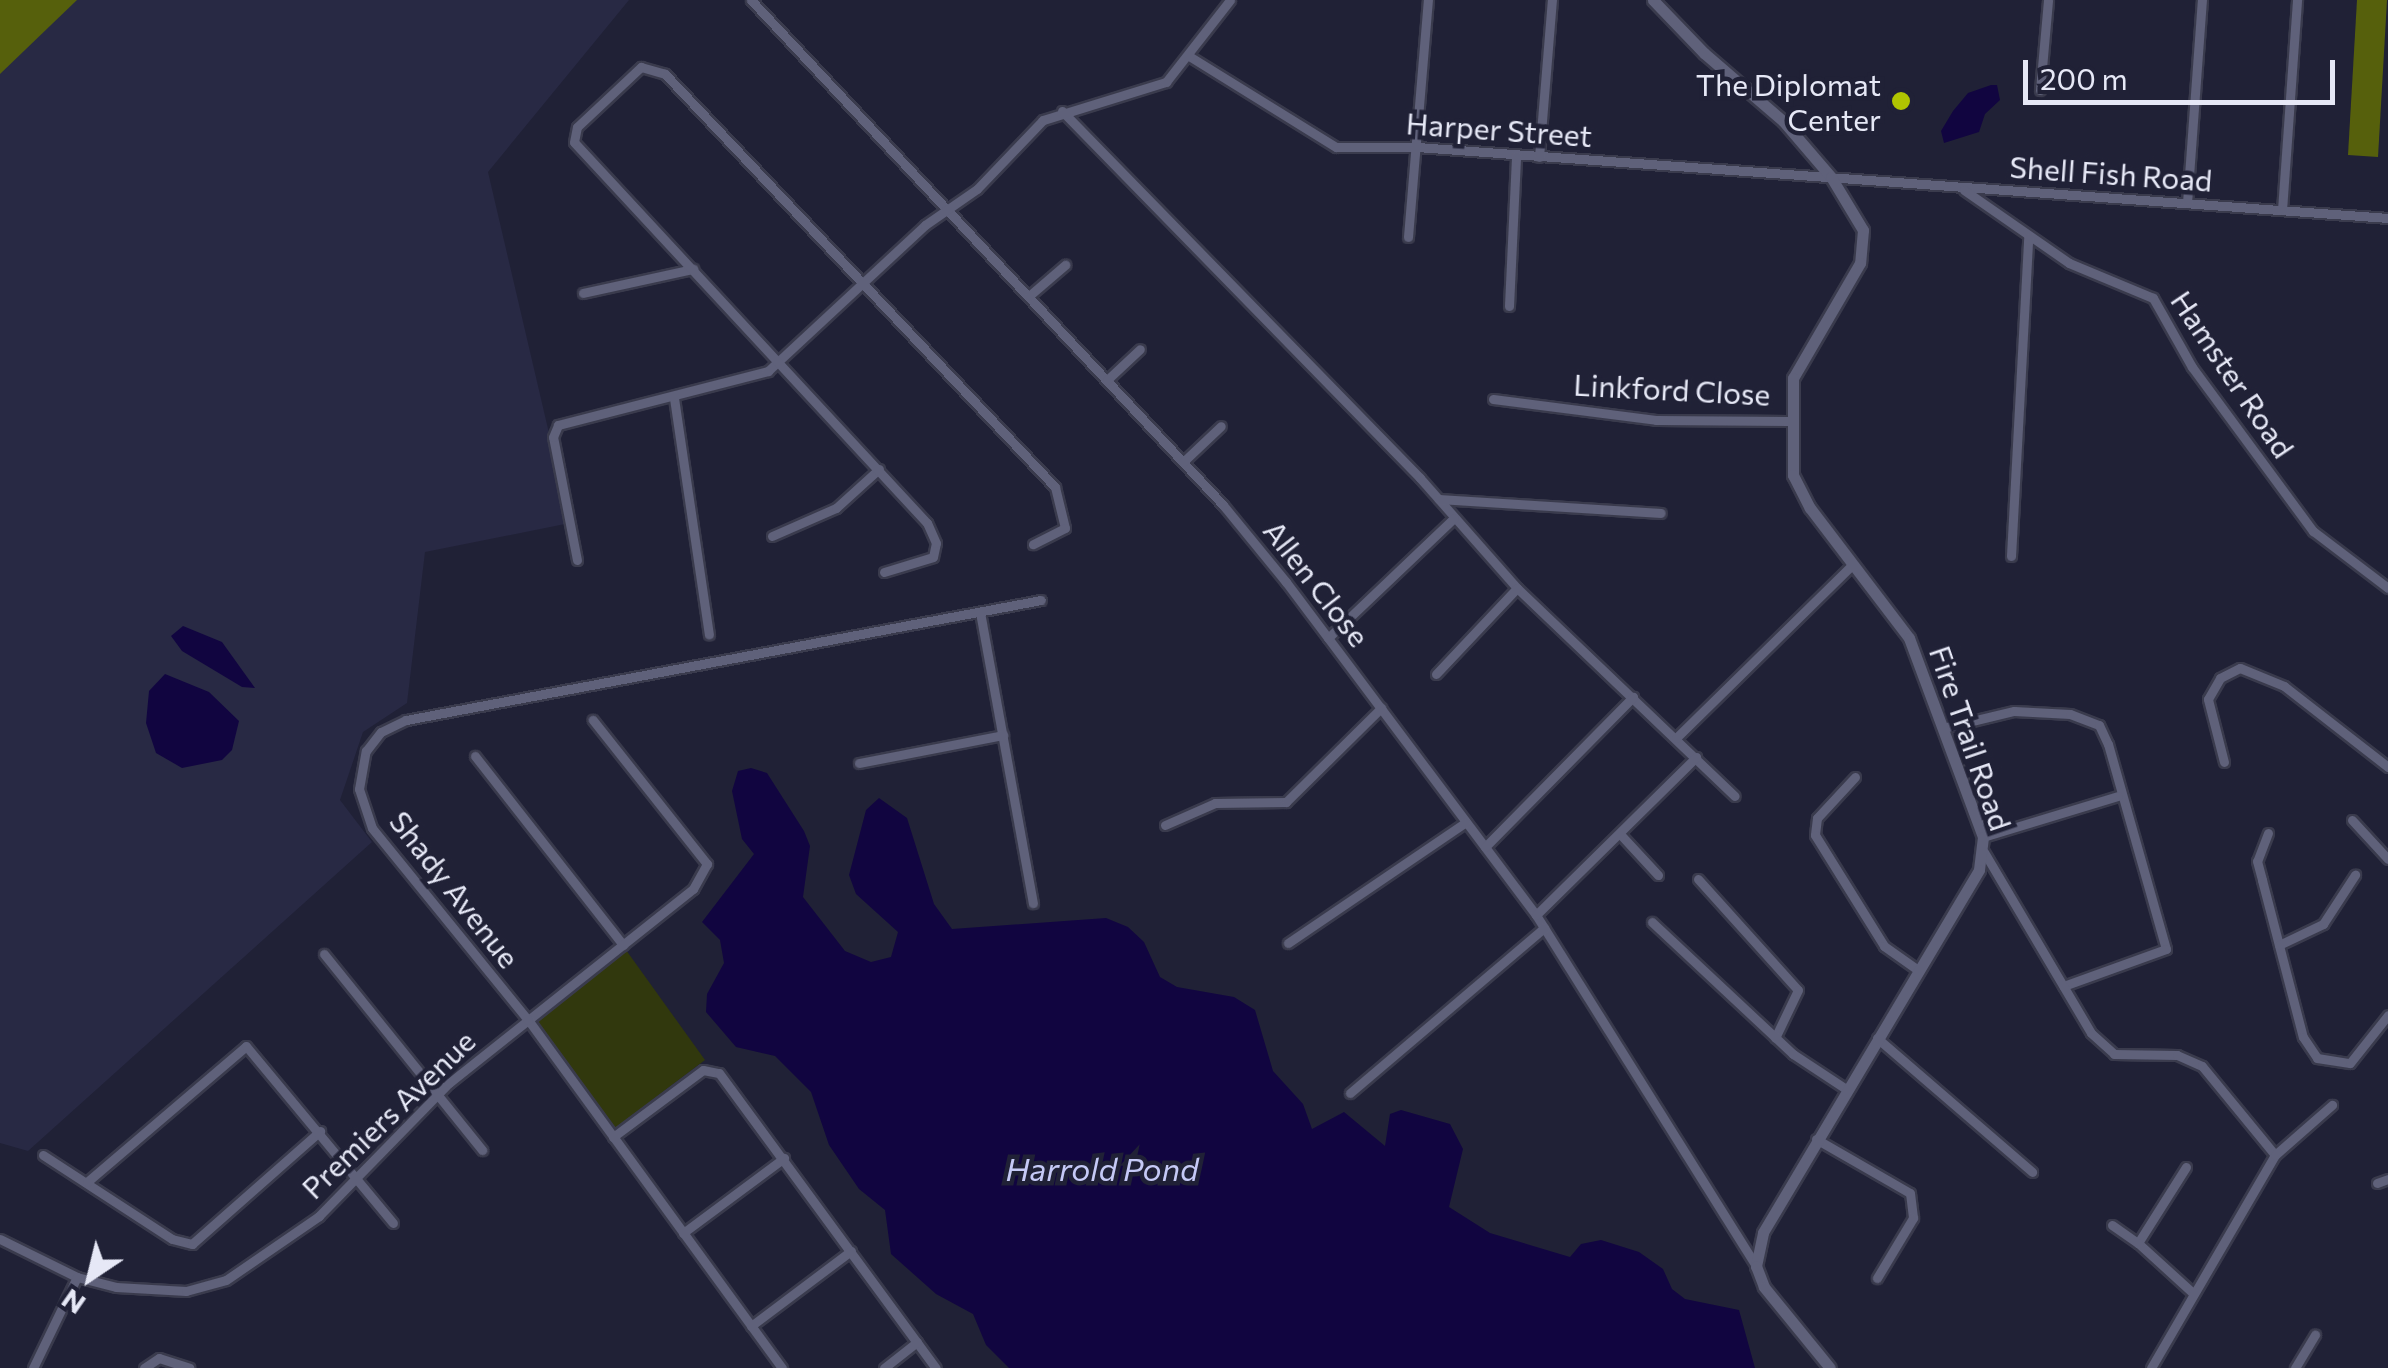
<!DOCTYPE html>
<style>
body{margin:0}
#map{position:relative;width:2388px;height:1368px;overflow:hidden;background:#202136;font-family:Commissioner,sans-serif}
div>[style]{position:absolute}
.built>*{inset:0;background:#282944}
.green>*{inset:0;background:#31380d}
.forest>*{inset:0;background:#56600c}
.water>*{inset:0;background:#110540}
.roads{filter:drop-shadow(2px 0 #3a3b4d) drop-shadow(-2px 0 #3a3b4d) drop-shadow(0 2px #3a3b4d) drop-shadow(0 -2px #3a3b4d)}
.minor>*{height:9px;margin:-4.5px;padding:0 4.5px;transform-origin:4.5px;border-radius:4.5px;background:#5f617a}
.tertiary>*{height:11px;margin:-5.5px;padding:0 5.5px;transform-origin:5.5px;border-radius:5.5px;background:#5f617a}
.dots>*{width:28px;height:28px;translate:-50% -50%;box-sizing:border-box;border:5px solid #202136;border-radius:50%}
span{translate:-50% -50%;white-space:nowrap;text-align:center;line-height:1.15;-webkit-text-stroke:9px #202136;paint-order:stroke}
.poi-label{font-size:30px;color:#e6e8f6}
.right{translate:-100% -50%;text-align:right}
.street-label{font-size:30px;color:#e6e8f6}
.water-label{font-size:32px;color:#c5c9f6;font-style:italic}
.north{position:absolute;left:40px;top:1228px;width:100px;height:100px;-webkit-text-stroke:8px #202136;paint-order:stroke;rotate:215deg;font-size:28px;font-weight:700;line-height:40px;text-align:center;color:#e6e8f6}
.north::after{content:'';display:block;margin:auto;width:35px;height:45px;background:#e6e8f6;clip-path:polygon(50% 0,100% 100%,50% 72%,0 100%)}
.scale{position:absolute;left:2023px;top:60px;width:312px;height:45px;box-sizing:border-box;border:5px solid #e6e8f6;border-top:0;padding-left:12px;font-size:30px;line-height:35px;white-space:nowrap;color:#e6e8f6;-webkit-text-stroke:8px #202136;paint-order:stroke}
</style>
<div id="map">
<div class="built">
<i style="clip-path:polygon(0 0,629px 0,488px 172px,570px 523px,425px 552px,407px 703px,363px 732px,340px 800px,372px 842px,28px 1151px,0 1143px)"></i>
</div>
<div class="green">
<i style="clip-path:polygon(626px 950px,705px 1060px,614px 1129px,536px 1021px)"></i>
</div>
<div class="forest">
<i style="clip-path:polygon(0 0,77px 0,0 74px)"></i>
<i style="clip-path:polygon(2357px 0,2387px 0,2378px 157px,2348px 155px)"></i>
</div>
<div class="water">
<i style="clip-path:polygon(1991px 85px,1997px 85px,2000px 100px,1985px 114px,1979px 132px,1944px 143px,1941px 131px,1953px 111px,1968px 93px)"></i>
<i style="clip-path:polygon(183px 626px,222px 642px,255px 688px,242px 687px,182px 651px,171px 636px)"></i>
<i style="clip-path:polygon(165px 674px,209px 692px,239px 721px,232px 750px,222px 760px,182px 768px,156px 753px,146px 723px,149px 691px)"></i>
<i style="clip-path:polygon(751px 768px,767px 773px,804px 831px,810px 846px,803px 897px,845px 951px,871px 962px,891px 957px,898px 932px,856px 894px,849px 875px,866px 810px,879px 798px,907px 818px,934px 904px,952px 929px,1106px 918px,1128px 927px,1144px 942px,1160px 977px,1177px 987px,1234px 997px,1255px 1010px,1273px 1071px,1303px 1104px,1312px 1129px,1344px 1112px,1385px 1146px,1390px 1114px,1401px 1110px,1450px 1124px,1463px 1149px,1449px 1207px,1490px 1233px,1570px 1257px,1581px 1244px,1601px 1240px,1639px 1252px,1663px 1269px,1672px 1289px,1685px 1299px,1739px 1310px,1755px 1368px,1009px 1368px,986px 1345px,973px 1314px,936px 1294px,891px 1254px,885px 1210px,859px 1189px,829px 1145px,811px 1092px,775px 1056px,736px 1047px,706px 1012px,707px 994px,724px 963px,720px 940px,702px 922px,754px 854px,742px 839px,732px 791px,738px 771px)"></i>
</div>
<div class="roads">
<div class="minor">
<i style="left:751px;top:0;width:691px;rotate:46.93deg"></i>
<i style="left:1223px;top:505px;width:99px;rotate:50.7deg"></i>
<i style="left:1286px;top:582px;width:416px;rotate:53.1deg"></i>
<i style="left:1536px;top:915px;width:414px;rotate:57.9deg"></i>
<i style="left:1189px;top:56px;width:173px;rotate:31.8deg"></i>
<i style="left:1336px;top:147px;width:81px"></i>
<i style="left:1417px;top:147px;width:974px;rotate:4.18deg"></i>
<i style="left:2040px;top:90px;width:90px;rotate:-84.9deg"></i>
<i style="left:1062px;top:111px;width:513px;rotate:45.71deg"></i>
<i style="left:1420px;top:478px;width:147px;rotate:48.6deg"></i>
<i style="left:1517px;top:588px;width:301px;rotate:43.7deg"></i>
<i style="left:1539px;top:157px;width:158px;rotate:-85.3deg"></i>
<i style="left:1964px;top:190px;width:128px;rotate:34.8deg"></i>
<i style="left:2069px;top:263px;width:91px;rotate:22.6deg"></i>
<i style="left:2153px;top:298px;width:79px;rotate:60.5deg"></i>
<i style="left:2192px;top:367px;width:204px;rotate:53.6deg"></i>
<i style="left:2313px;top:531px;width:94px;rotate:37.2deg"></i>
<i style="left:2187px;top:203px;width:204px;rotate:-85.8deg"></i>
<i style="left:2282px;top:210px;width:211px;rotate:-85.9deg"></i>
<i style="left:1408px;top:237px;width:238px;rotate:-85.2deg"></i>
<i style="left:583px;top:293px;width:113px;rotate:-12.3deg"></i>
<i style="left:1029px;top:296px;width:48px;rotate:-40.7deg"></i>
<i style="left:1509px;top:306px;width:151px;rotate:-87.3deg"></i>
<i style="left:1107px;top:380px;width:45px;rotate:-43.2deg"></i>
<i style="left:674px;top:398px;width:239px;rotate:81.6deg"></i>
<i style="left:1493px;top:399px;width:164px;rotate:7.3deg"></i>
<i style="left:1656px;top:420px;width:132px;rotate:0.4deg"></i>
<i style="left:1183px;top:462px;width:52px;rotate:-43.5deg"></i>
<i style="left:1439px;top:499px;width:222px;rotate:3.6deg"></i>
<i style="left:772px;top:536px;width:70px;rotate:-23.6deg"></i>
<i style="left:836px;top:508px;width:58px;rotate:-42.2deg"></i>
<i style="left:2011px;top:556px;width:319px;rotate:-86.9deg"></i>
<i style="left:577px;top:560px;width:125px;rotate:-101deg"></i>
<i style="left:553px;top:437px;width:13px;rotate:-67deg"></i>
<i style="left:558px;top:425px;width:217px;rotate:-14.4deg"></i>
<i style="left:768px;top:371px;width:214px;rotate:-42.9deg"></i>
<i style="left:925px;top:225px;width:63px;rotate:-34.7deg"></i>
<i style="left:977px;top:189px;width:95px;rotate:-46.3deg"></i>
<i style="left:1043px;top:120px;width:129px;rotate:-17.2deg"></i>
<i style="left:1166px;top:82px;width:104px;rotate:-52deg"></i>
<i style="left:884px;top:572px;width:51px;rotate:-17deg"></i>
<i style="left:933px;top:557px;width:14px;rotate:-78deg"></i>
<i style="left:936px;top:543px;width:22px;rotate:-114deg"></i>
<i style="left:927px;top:523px;width:519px;rotate:-132.82deg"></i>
<i style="left:574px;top:142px;width:15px;rotate:-79deg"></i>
<i style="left:577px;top:127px;width:88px;rotate:-43.2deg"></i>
<i style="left:641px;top:67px;width:25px;rotate:16deg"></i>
<i style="left:665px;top:74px;width:568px;rotate:46.64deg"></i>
<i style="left:1055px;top:487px;width:42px;rotate:76.3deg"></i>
<i style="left:1065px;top:528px;width:36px;rotate:153deg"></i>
<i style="left:980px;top:612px;width:296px;rotate:79.7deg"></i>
<i style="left:1328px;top:638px;width:174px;rotate:-43.6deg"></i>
<i style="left:1436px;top:674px;width:118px;rotate:-46.7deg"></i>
<i style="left:1943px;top:728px;width:73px;rotate:-13.5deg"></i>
<i style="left:2014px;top:711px;width:56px;rotate:3.1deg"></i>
<i style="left:2070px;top:714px;width:31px;rotate:21deg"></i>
<i style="left:2099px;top:725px;width:21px;rotate:65deg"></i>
<i style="left:2108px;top:744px;width:213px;rotate:74.2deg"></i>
<i style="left:2166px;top:949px;width:109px;rotate:160.1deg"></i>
<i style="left:1676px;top:738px;width:245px;rotate:-44.5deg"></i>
<i style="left:475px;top:756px;width:240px;rotate:51.9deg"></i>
<i style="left:2224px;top:762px;width:65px;rotate:-104.3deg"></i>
<i style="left:2208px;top:699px;width:24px;rotate:-60deg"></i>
<i style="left:2220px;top:678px;width:22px;rotate:-27deg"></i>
<i style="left:2240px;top:668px;width:48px;rotate:22.2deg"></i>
<i style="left:2284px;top:686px;width:132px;rotate:37.9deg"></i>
<i style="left:859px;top:763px;width:147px;rotate:-11deg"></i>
<i style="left:1855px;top:777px;width:56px;rotate:132.8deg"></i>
<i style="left:1817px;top:818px;width:17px;rotate:97deg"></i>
<i style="left:1815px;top:835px;width:131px;rotate:58.1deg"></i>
<i style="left:1884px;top:946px;width:42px;rotate:35.2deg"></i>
<i style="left:2352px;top:820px;width:53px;rotate:47.3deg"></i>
<i style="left:1165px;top:825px;width:55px;rotate:-23.7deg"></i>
<i style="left:1215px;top:803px;width:71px;rotate:-0.8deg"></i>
<i style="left:1286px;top:802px;width:134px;rotate:-44.7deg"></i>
<i style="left:2268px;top:833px;width:30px;rotate:111deg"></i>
<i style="left:2257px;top:861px;width:20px;rotate:75deg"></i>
<i style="left:2262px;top:880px;width:162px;rotate:75.4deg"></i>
<i style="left:2303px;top:1037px;width:25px;rotate:56deg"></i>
<i style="left:2317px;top:1058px;width:33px;rotate:9deg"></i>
<i style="left:2350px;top:1063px;width:61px;rotate:-51.6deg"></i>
<i style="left:1620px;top:834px;width:56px;rotate:47.2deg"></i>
<i style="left:1983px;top:837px;width:141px;rotate:-16.9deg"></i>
<i style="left:1485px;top:847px;width:211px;rotate:-45.4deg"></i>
<i style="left:1984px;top:852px;width:210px;rotate:59.4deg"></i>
<i style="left:2091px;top:1033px;width:31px;rotate:42deg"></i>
<i style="left:2114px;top:1054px;width:63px;rotate:0.9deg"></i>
<i style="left:2177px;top:1055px;width:27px;rotate:24deg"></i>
<i style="left:2202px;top:1066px;width:115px;rotate:50.6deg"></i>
<i style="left:1698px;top:879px;width:149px;rotate:48deg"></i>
<i style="left:1798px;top:990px;width:53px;rotate:115.6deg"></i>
<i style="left:1536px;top:915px;width:225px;rotate:-44.6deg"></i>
<i style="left:1652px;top:922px;width:193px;rotate:43.1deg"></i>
<i style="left:1793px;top:1054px;width:64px;rotate:33.4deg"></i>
<i style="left:1288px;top:943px;width:215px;rotate:-34.2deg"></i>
<i style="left:2279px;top:945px;width:49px;rotate:-25.5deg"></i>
<i style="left:2323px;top:924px;width:59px;rotate:-56.9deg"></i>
<i style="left:324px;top:954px;width:252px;rotate:51.1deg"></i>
<i style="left:1877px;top:1038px;width:205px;rotate:40.8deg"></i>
<i style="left:1350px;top:1093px;width:255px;rotate:-40.4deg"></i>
<i style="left:613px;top:1137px;width:112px;rotate:-36.7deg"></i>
<i style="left:703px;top:1070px;width:16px;rotate:11deg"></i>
<i style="left:719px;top:1073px;width:366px;rotate:53.7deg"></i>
<i style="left:1816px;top:1139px;width:108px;rotate:29.9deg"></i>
<i style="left:1910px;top:1193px;width:25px;rotate:83deg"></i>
<i style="left:1913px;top:1218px;width:70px;rotate:121deg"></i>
<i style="left:43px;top:1155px;width:154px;rotate:33.1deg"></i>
<i style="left:172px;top:1239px;width:21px;rotate:14deg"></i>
<i style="left:192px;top:1244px;width:171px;rotate:-41.4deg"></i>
<i style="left:2186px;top:1167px;width:90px;rotate:122.3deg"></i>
<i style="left:2138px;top:1243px;width:74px;rotate:42.3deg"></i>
<i style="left:87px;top:1182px;width:209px;rotate:-40.5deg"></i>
<i style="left:246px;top:1046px;width:230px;rotate:50.3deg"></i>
<i style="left:2377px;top:1183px;width:12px;rotate:-20deg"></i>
<i style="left:2112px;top:1225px;width:32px;rotate:35deg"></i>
<i style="left:683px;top:1233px;width:126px;rotate:-36.6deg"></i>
<i style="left:0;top:1239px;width:86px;rotate:26.3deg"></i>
<i style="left:77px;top:1277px;width:40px;rotate:14.4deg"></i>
<i style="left:116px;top:1287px;width:70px;rotate:3.3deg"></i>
<i style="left:186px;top:1291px;width:41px;rotate:-15.4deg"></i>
<i style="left:226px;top:1280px;width:113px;rotate:-34.5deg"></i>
<i style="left:319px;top:1216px;width:186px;rotate:-45.7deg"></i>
<i style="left:449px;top:1083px;width:312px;rotate:-38.5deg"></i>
<i style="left:693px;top:889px;width:29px;rotate:-61deg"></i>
<i style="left:707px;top:864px;width:184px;rotate:-128.4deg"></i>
<i style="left:751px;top:1326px;width:125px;rotate:-36.9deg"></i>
<i style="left:33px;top:1368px;width:101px;rotate:-64.2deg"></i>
<i style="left:144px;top:1368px;width:18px;rotate:-34deg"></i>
<i style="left:159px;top:1358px;width:32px;rotate:18deg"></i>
<i style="left:782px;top:1368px;width:431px;rotate:-126.1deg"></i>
<i style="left:528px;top:1020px;width:247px;rotate:-129.1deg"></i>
<i style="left:372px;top:828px;width:41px;rotate:-108.4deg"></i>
<i style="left:359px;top:789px;width:39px;rotate:-80deg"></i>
<i style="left:366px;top:751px;width:24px;rotate:-52deg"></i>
<i style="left:381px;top:732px;width:28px;rotate:-26deg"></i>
<i style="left:406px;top:720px;width:646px;rotate:-10.7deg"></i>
<i style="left:884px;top:1368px;width:42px;rotate:-38.2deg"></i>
<i style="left:2151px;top:1368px;width:246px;rotate:-59.8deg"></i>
<i style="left:2275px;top:1155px;width:76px;rotate:-41.3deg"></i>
<i style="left:2295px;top:1368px;width:39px;rotate:-59deg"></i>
</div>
<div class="tertiary">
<i style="left:1653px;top:0;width:74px;rotate:46.1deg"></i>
<i style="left:1704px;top:53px;width:104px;rotate:40.7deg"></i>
<i style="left:1783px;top:121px;width:74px;rotate:49.4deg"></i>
<i style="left:1831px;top:177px;width:62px;rotate:58.9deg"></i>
<i style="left:1863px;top:230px;width:33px;rotate:95deg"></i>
<i style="left:1860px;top:263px;width:133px;rotate:120.2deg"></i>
<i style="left:1793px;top:378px;width:97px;rotate:90deg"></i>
<i style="left:1793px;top:475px;width:37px;rotate:63deg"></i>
<i style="left:1810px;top:508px;width:163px;rotate:52.7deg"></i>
<i style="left:1909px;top:638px;width:212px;rotate:69.6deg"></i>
<i style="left:1983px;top:837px;width:33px;rotate:97deg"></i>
<i style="left:1979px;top:870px;width:422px;rotate:120.8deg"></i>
<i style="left:1763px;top:1233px;width:34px;rotate:102deg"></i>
<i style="left:1756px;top:1266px;width:22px;rotate:69deg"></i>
<i style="left:1764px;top:1287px;width:104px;rotate:50.8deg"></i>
</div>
</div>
<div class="dots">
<i style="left:1901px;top:101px;background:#b0c501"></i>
</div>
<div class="poi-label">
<span class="right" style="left:1881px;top:101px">The Diplomat<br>Center</span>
</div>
<div class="street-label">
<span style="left:1499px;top:129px;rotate:4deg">Harper Street</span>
<span style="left:2111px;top:173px;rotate:4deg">Shell Fish Road</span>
<span style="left:2233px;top:374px;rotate:56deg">Hamster Road</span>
<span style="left:1672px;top:389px;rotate:3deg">Linkford Close</span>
<span style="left:1317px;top:583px;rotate:52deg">Allen Close</span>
<span style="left:1971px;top:738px;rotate:71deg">Fire Trail Road</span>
<span style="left:455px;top:889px;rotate:52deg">Shady Avenue</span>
<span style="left:388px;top:1114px;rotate:-44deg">Premiers Avenue</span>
</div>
<div class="water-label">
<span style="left:1102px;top:1168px">Harrold Pond</span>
</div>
<div class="north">N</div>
<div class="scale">200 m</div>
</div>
